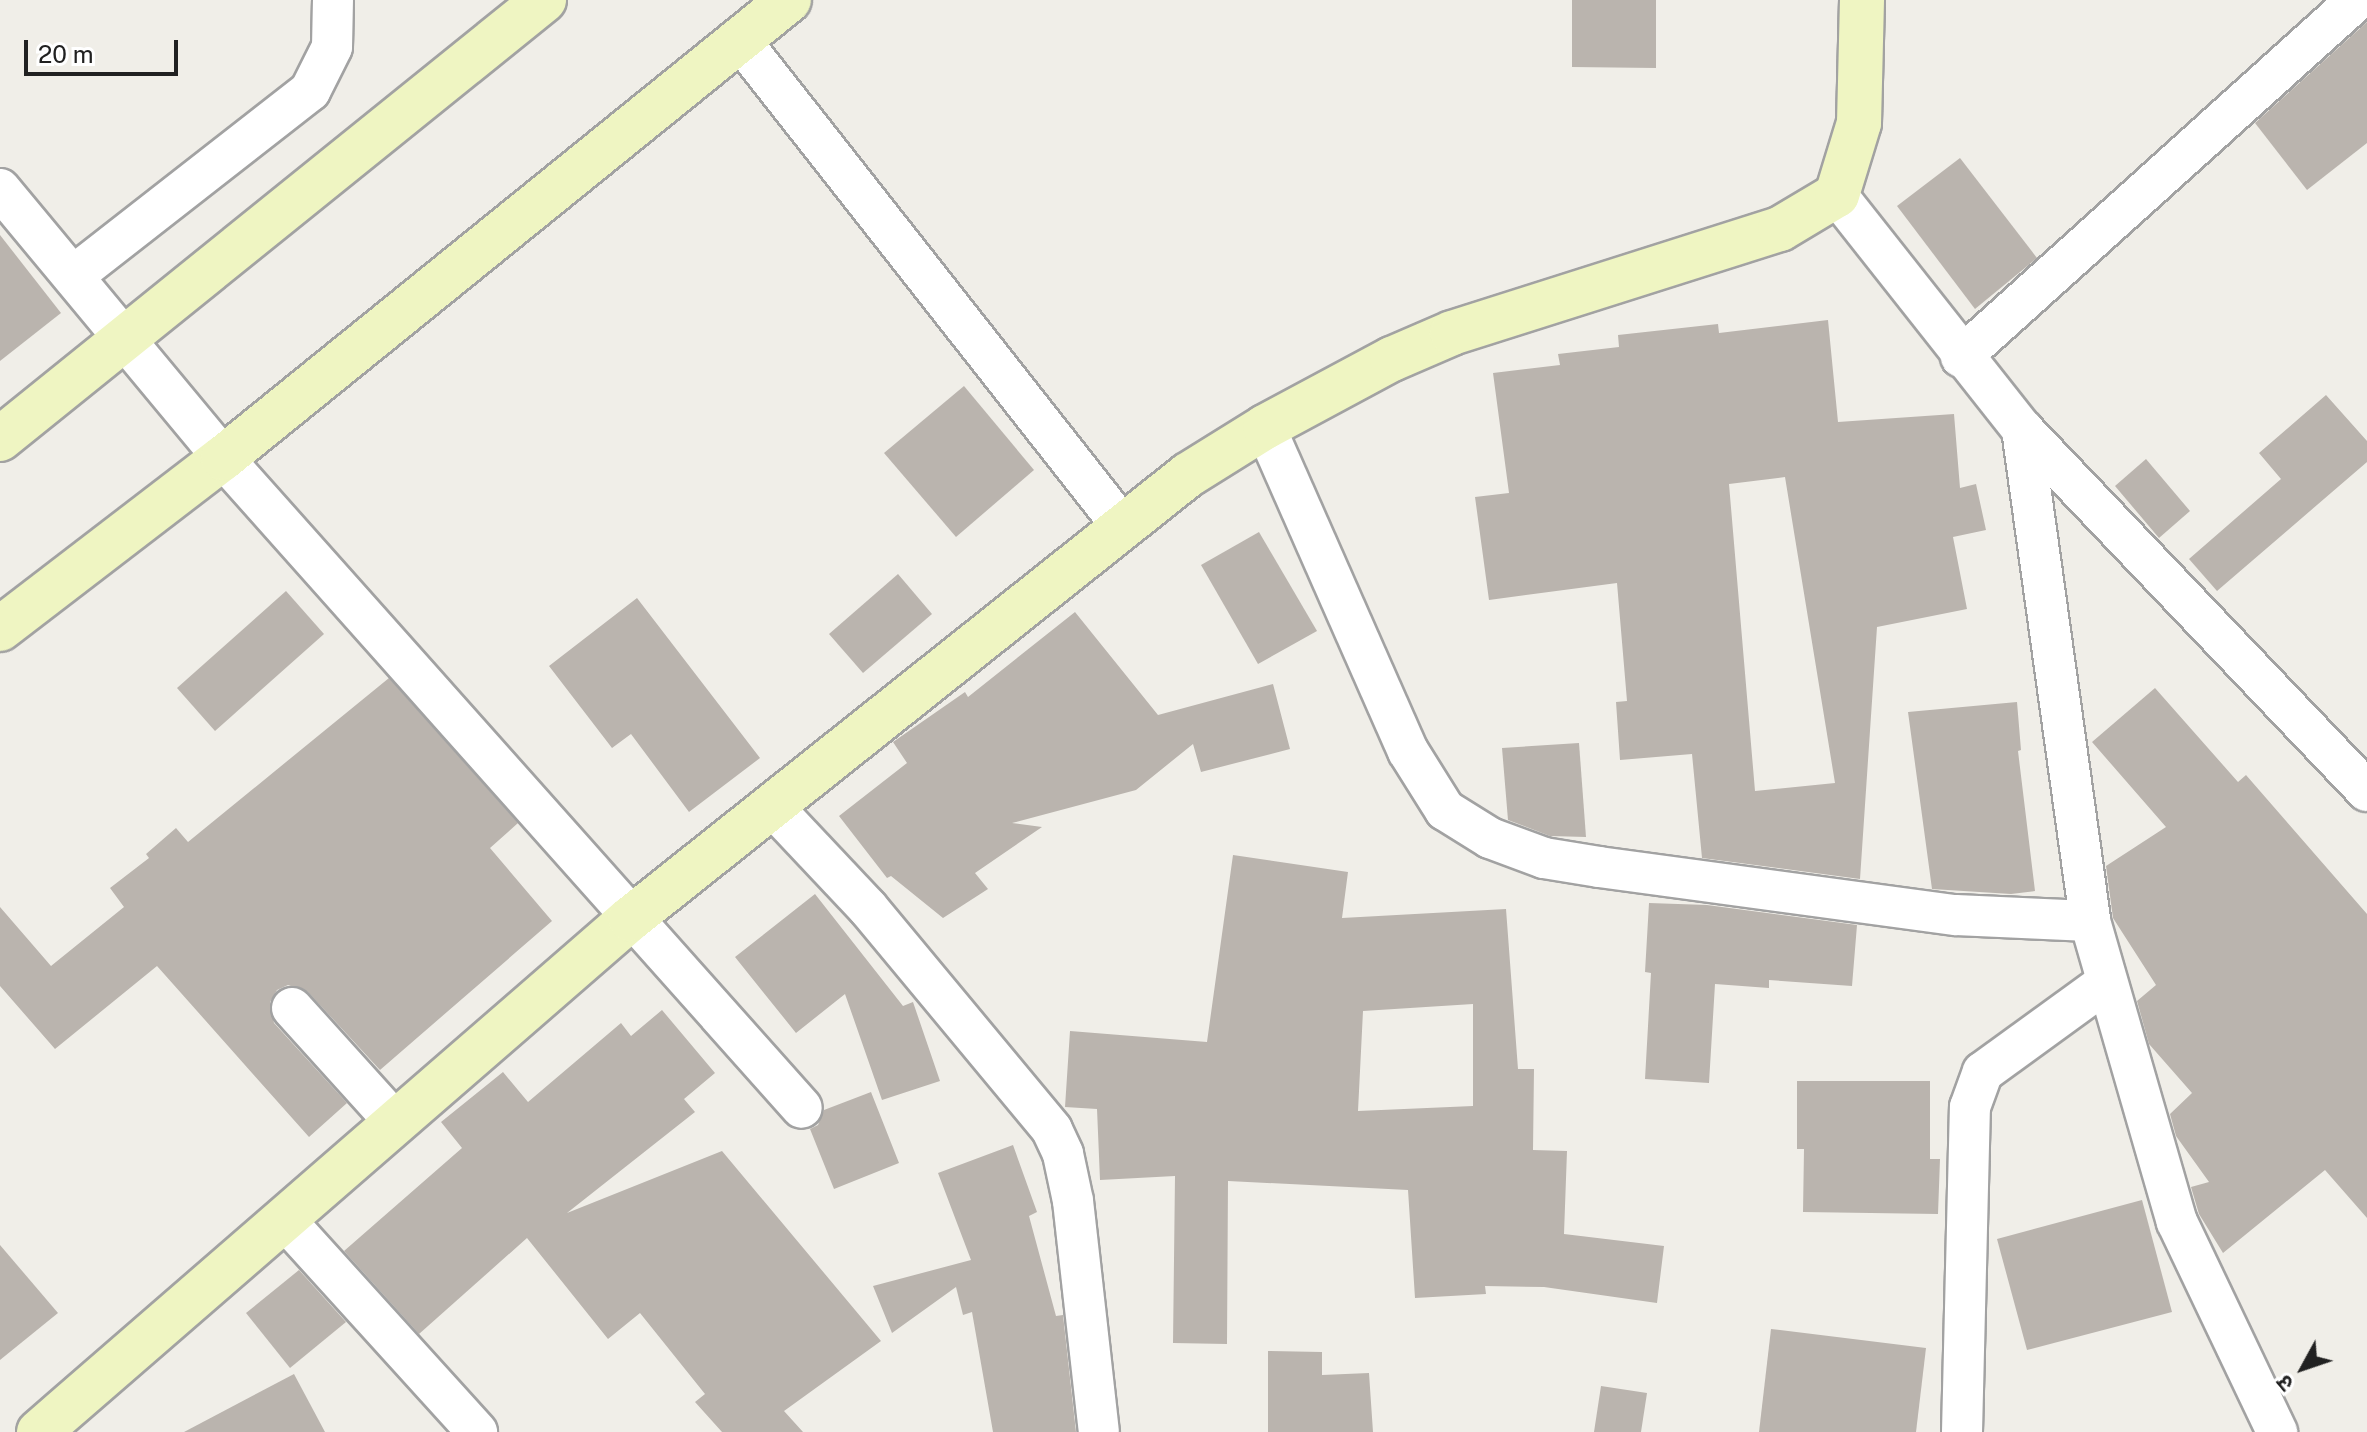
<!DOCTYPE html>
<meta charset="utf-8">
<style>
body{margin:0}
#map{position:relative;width:2367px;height:1432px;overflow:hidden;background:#f0eee8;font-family:"Public Sans","Noto Sans Devanagari",sans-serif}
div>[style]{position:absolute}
.building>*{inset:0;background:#bab4ae}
.roads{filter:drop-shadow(2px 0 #a2a2a2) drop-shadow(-2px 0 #a2a2a2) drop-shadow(0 2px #a2a2a2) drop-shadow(0 -2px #a2a2a2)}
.street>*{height:40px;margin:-20px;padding:0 20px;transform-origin:20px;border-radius:20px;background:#fff}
.secondary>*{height:44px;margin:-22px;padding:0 22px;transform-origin:22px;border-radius:22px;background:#eff5c2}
span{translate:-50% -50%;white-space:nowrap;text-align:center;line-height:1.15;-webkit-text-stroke:6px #fff;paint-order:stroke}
.north{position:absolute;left:2263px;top:1328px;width:80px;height:80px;-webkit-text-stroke:6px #fff;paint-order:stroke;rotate:230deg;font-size:22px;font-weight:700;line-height:32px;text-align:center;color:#212121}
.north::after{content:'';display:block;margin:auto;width:28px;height:36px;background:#212121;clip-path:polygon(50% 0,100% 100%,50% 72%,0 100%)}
.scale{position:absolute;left:24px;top:40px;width:154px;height:36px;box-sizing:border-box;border:4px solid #212121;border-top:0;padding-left:10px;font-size:24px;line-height:28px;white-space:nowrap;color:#212121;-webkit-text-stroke:6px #fff;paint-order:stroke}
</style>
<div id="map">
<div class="building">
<i style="clip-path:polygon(1572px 0,1656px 0,1656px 68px,1572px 67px)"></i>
<i style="clip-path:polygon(2367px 22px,2367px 143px,2307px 190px,2255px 123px)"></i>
<i style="clip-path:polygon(1960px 158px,2037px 258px,1975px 309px,1897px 206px)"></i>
<i style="clip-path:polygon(0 235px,61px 313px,0 361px)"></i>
<i style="clip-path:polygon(evenodd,1828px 320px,1838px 422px,1954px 414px,1960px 488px,1976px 484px,1986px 530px,1953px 537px,1967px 609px,1877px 627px,1860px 879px,1702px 858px,1692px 754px,1620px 760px,1616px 702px,1627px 701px,1617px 583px,1489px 600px,1475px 497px,1509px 493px,1493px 373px,1560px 365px,1558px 354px,1619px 347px,1618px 335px,1718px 324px,1719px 333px,1828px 320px,1785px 477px,1835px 783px,1755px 791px,1729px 484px,1785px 477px)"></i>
<i style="clip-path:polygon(964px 386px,1034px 470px,956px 537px,884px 453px)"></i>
<i style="clip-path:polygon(2326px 395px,2367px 441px,2367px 462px,2217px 591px,2189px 559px,2281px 479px,2259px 453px)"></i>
<i style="clip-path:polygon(2146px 459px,2190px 511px,2159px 538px,2115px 486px)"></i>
<i style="clip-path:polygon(1259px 532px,1317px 631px,1258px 664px,1201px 565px)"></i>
<i style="clip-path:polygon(898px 574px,932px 614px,863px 673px,829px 634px)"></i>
<i style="clip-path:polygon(286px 591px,324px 634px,215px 731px,177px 688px)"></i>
<i style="clip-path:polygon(637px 598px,760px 758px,689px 812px,631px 734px,612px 748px,549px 666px)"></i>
<i style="clip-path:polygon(1075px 612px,1158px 715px,1273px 684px,1290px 749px,1201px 772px,1193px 744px,1136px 790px,1012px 823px,1042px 827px,975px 873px,988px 889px,943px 918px,891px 876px,887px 878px,839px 816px,907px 763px,893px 742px,965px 692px,968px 697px)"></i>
<i style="clip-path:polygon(389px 678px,518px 823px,490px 848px,552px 921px,380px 1070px,308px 992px,288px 985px,277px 990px,270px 1002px,274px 1023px,347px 1103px,309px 1137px,157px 966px,55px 1049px,0 986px,0 907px,51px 966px,124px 907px,110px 888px,149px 858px,146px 854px,176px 828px,188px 842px)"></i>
<i style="clip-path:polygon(2155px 688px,2238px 782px,2246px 775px,2367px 914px,2367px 1218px,2325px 1170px,2223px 1253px,2199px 1214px,2191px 1187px,2209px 1182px,2176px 1136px,2170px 1114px,2192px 1093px,2149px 1044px,2137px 1001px,2156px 985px,2113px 918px,2106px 866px,2166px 827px,2092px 742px)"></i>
<i style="clip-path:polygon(2017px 702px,2021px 750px,2018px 751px,2035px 891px,2011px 894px,1932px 889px,1908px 712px)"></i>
<i style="clip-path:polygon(1579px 743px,1586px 837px,1550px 836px,1508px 820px,1502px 748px)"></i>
<i style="clip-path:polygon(evenodd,1233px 855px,1348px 872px,1342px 918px,1506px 909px,1518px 1069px,1534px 1069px,1533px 1150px,1567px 1151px,1564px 1234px,1664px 1246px,1657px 1303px,1544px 1287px,1485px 1286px,1486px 1294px,1415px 1298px,1408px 1190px,1228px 1181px,1227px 1344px,1173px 1343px,1175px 1176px,1100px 1180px,1097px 1109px,1065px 1107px,1070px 1031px,1207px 1042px,1233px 855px,1473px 1004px,1473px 1106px,1358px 1111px,1363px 1011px,1473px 1004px)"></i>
<i style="clip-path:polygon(815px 894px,903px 1006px,913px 1002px,940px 1081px,882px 1100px,845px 994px,796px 1033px,735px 957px)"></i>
<i style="clip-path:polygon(1649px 903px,1707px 905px,1857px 925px,1852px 986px,1769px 980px,1769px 988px,1715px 984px,1709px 1083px,1645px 1079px,1651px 973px,1645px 972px)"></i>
<i style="clip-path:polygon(662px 1010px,715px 1073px,684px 1099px,695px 1112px,567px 1213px,722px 1151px,881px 1341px,784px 1411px,803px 1432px,722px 1432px,695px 1402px,705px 1394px,640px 1313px,608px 1339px,527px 1238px,419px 1334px,344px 1251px,462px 1148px,441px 1122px,503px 1072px,528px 1102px,621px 1023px,631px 1036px)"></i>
<i style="clip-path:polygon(1797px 1081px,1930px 1081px,1930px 1159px,1940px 1159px,1938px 1214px,1803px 1212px,1804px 1149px,1797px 1149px)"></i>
<i style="clip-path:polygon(871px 1092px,899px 1163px,834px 1189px,810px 1129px,818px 1125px,824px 1110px)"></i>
<i style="clip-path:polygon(1013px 1145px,1037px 1212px,1029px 1216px,1056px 1316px,1063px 1315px,1076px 1432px,993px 1432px,972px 1312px,963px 1315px,956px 1287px,892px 1333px,873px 1286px,971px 1260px,938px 1173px)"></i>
<i style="clip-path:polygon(2142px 1200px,2172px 1312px,2027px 1350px,1997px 1239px)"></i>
<i style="clip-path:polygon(0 1245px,58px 1313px,0 1360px)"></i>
<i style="clip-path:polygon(299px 1270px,346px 1322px,290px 1368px,246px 1313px)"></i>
<i style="clip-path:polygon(1771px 1329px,1926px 1348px,1916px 1432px,1759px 1432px)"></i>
<i style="clip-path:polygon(1268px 1351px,1322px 1352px,1322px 1375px,1369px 1373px,1373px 1432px,1268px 1432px)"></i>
<i style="clip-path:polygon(294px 1374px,325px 1432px,184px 1432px)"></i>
<i style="clip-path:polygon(1601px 1386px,1647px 1393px,1641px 1432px,1594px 1432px)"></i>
</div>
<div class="roads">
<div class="street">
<i style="left:740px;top:40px;width:620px;rotate:51.82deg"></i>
<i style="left:0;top:189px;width:349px;rotate:50.3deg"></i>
<i style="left:223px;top:458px;width:870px;rotate:48.31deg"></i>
<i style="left:1837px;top:195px;width:298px;rotate:51.7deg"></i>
<i style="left:2022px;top:429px;width:500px;rotate:46.38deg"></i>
<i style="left:73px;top:276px;width:301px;rotate:-38deg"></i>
<i style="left:310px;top:91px;width:49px;rotate:-63.4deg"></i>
<i style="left:332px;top:47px;width:47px;rotate:-88.8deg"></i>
<i style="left:1961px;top:357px;width:533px;rotate:-42.04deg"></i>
<i style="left:1265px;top:427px;width:354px;rotate:66.2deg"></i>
<i style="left:1408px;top:751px;width:70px;rotate:57.9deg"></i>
<i style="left:1445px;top:810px;width:53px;rotate:31.9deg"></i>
<i style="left:1490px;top:838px;width:58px;rotate:20.3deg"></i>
<i style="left:1544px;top:858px;width:56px;rotate:9.3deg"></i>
<i style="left:1599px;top:867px;width:360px;rotate:7.7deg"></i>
<i style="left:1956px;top:915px;width:134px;rotate:2.6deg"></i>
<i style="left:2022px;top:429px;width:497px;rotate:82.1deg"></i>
<i style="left:2090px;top:921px;width:313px;rotate:73.9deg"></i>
<i style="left:2177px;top:1222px;width:233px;rotate:64.5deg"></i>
<i style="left:771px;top:805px;width:141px;rotate:46.7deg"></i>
<i style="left:868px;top:908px;width:288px;rotate:50.3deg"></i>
<i style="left:1052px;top:1130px;width:26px;rotate:65deg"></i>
<i style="left:1063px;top:1154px;width:48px;rotate:78deg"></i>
<i style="left:1073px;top:1201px;width:232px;rotate:83.6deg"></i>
<i style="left:292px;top:1008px;width:155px;rotate:47.9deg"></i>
<i style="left:285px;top:1220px;width:286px;rotate:47.8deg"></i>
<i style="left:1962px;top:1432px;width:325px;rotate:-88.6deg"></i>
<i style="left:1970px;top:1107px;width:37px;rotate:-70deg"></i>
<i style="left:1983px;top:1072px;width:153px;rotate:-36deg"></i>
</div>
<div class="secondary">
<i style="left:0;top:439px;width:699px;rotate:-38.9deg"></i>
<i style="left:0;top:629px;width:281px;rotate:-37.5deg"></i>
<i style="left:223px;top:458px;width:728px;rotate:-38.98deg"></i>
<i style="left:39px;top:1432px;width:783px;rotate:-40.96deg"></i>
<i style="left:630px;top:919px;width:713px;rotate:-38.51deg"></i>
<i style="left:1188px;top:475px;width:91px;rotate:-31.9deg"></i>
<i style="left:1265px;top:427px;width:144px;rotate:-28.2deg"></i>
<i style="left:1392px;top:359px;width:65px;rotate:-23.4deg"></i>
<i style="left:1452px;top:333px;width:344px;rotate:-17.6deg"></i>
<i style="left:1780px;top:229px;width:66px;rotate:-30.8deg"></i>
<i style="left:1837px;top:195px;width:75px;rotate:-73deg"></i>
<i style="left:1859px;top:123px;width:123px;rotate:-88.6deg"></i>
</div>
</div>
<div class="north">उ</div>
<div class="scale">20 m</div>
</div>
